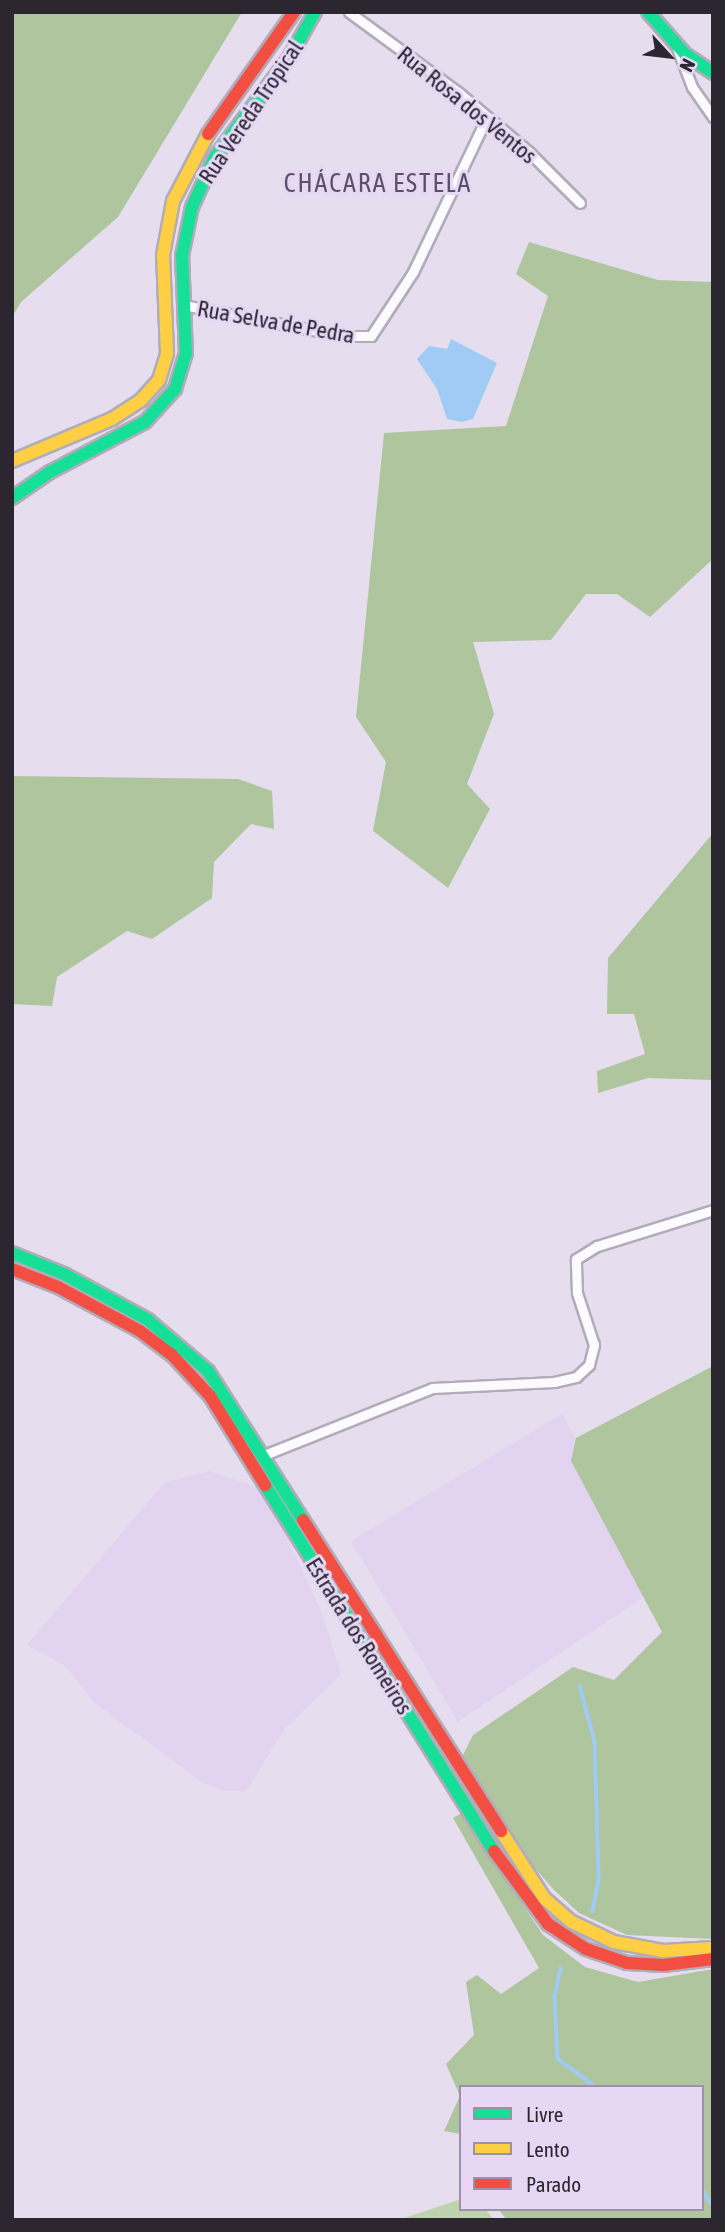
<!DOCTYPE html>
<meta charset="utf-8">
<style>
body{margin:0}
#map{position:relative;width:725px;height:2232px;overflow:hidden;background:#e6deef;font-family:"Asap Condensed",sans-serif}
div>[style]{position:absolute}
.built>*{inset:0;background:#e2d4f0}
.green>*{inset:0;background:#bed2b0}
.forest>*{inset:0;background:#aec59d}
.water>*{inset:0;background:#9fcbf5}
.stream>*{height:3.5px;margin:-1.75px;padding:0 1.75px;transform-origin:1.75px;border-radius:1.75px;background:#9fcbf5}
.roads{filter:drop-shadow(2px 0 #b2acb9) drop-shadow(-2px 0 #b2acb9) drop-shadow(0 2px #b2acb9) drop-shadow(0 -2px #b2acb9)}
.street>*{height:9px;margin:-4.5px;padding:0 4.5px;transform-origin:4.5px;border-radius:4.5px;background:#fbfafd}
.fast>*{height:12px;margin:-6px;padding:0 6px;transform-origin:6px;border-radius:6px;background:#16e098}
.slow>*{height:12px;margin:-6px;padding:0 6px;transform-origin:6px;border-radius:6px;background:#ffcf43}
.jam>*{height:12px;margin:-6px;padding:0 6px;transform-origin:6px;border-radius:6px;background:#f24e42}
span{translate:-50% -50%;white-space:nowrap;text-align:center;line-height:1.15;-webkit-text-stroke:6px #e6d8f5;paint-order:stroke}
.street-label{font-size:23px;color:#2c2631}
.quarter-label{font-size:26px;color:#5c5068;letter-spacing:2px}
.frame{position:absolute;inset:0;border:14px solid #2c2631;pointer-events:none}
.legend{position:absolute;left:459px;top:2085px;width:245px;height:126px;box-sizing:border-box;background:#e6d8f5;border:2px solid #9c91a7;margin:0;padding:9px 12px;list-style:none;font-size:21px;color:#2c2631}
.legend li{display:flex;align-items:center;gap:14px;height:35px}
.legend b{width:35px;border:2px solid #9c91a7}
.north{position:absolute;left:634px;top:21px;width:70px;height:70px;-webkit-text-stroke:5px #e6d8f5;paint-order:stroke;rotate:117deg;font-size:19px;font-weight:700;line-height:28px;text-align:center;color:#2c2631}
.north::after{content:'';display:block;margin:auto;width:24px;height:32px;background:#2c2631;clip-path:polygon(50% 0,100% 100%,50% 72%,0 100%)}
</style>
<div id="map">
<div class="built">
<i style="clip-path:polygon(562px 1414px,657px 1588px,458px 1722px,351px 1541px)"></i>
<i style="clip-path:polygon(210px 1471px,253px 1486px,270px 1501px,322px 1613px,341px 1674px,284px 1730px,246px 1791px,224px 1791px,202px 1782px,93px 1702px,66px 1666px,27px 1645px,164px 1483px)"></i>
</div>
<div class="green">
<i style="clip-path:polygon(461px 2199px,461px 2209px,485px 2209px,494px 2220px,398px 2220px)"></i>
</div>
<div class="forest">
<i style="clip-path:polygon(12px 12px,242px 12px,118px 217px,21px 302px,12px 317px)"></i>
<i style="clip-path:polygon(529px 242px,658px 280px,713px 282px,713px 559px,650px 617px,617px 594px,586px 594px,551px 640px,473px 642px,494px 714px,467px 784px,490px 809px,448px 888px,373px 831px,386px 762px,356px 717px,384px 433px,506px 426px,548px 296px,516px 274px)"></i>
<i style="clip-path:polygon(12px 776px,238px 779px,272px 791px,274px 829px,251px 824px,214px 862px,212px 898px,152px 939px,127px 931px,57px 977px,52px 1006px,12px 1004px)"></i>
<i style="clip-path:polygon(713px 833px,713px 1080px,648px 1078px,598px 1093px,597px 1071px,645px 1054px,634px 1014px,607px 1014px,608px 958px)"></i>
<i style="clip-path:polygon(713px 1366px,713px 1939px,627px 1935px,579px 1913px,554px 1890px,533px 1866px,463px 1755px,473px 1735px,573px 1667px,614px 1680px,662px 1632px,571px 1461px,576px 1438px)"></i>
<i style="clip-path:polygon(462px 1813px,543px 1935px,585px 1967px,638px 1982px,713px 1969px,713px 2220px,507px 2220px,498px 2209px,702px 2209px,702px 2087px,461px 2087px,461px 2134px,444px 2131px,460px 2096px,446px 2064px,474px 2035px,466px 1982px,477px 1975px,501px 1994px,539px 1968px,453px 1818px)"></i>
</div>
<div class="water">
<i style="clip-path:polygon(451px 339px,497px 363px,473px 419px,462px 422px,447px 419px,437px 389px,417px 359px,429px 346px,447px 349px)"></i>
</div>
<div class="stream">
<i style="left:580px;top:1686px;width:58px;rotate:75deg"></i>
<i style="left:595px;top:1742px;width:138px;rotate:88.3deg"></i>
<i style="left:599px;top:1880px;width:32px;rotate:101deg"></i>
<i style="left:561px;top:1968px;width:29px;rotate:102deg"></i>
<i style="left:555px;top:1996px;width:63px;rotate:87.3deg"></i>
<i style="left:558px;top:2059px;width:47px;rotate:36.4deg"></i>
<i style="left:702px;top:2189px;width:20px;rotate:57deg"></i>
</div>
<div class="roads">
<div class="street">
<i style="left:349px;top:12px;width:135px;rotate:36.3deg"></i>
<i style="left:458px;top:92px;width:93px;rotate:40.2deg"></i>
<i style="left:529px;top:152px;width:72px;rotate:45deg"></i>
<i style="left:677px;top:48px;width:42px;rotate:69deg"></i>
<i style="left:692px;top:87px;width:37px;rotate:55deg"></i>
<i style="left:183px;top:305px;width:164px;rotate:10.9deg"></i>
<i style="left:344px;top:336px;width:27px"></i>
<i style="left:371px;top:336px;width:77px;rotate:-56.7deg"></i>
<i style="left:413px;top:272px;width:172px;rotate:-64.5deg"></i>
<i style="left:264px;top:1455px;width:181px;rotate:-21.7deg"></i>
<i style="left:432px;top:1388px;width:122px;rotate:-2.8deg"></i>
<i style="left:554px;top:1382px;width:23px;rotate:-13deg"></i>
<i style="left:576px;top:1377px;width:18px;rotate:-43deg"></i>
<i style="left:589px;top:1365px;width:21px;rotate:-76deg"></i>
<i style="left:594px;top:1345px;width:55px;rotate:-108.1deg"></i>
<i style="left:577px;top:1293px;width:34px;rotate:-92deg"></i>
<i style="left:576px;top:1259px;width:25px;rotate:-32deg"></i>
<i style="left:597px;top:1246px;width:121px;rotate:-17.2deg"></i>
</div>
<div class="fast">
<i style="left:648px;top:12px;width:56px;rotate:48.6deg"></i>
<i style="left:685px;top:54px;width:34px;rotate:34deg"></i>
<i style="left:12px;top:498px;width:46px;rotate:-34.4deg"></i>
<i style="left:50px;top:472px;width:107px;rotate:-27.8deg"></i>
<i style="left:145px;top:422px;width:45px;rotate:-47.7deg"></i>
<i style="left:175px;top:389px;width:37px;rotate:-73deg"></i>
<i style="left:186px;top:354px;width:98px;rotate:-92.3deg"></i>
<i style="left:182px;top:256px;width:50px;rotate:-78.5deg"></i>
<i style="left:192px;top:207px;width:55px;rotate:-65.3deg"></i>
<i style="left:215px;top:157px;width:124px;rotate:-53.2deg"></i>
<i style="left:289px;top:58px;width:53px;rotate:-60.5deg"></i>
<i style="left:12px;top:1253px;width:56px;rotate:22deg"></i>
<i style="left:64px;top:1274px;width:96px;rotate:28.7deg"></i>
<i style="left:148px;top:1320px;width:79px;rotate:40.4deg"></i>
<i style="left:208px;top:1371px;width:177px;rotate:57.5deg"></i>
<i style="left:265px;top:1485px;width:432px;rotate:58deg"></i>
</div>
<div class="slow">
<i style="left:12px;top:461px;width:108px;rotate:-22.8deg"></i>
<i style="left:112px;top:419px;width:35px;rotate:-33deg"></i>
<i style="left:141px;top:400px;width:27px;rotate:-48deg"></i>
<i style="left:159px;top:380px;width:28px;rotate:-73deg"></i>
<i style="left:167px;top:353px;width:98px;rotate:-92.3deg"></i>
<i style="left:163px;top:255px;width:55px;rotate:-79.5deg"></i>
<i style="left:173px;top:201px;width:76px;rotate:-62.4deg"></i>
<i style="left:501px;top:1831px;width:80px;rotate:57.3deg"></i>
<i style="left:544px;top:1898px;width:37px;rotate:41deg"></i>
<i style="left:572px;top:1922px;width:47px;rotate:25.5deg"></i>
<i style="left:614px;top:1942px;width:50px;rotate:10.4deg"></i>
<i style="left:663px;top:1951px;width:50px;rotate:-3.4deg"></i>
</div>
<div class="jam">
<i style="left:208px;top:134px;width:149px;rotate:-54.8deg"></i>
<i style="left:12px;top:1269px;width:49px;rotate:21.4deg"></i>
<i style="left:58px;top:1287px;width:93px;rotate:28.2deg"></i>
<i style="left:140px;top:1331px;width:39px;rotate:37deg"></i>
<i style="left:171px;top:1354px;width:57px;rotate:47.1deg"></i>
<i style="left:210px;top:1396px;width:105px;rotate:58.3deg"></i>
<i style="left:303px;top:1520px;width:369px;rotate:57.5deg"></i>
<i style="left:494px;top:1851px;width:91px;rotate:53.5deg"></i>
<i style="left:548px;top:1924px;width:45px;rotate:33.3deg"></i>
<i style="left:586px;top:1949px;width:43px;rotate:18.9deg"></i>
<i style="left:627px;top:1963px;width:37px;rotate:3deg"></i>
<i style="left:664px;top:1965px;width:49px;rotate:-7deg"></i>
</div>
</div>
<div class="street-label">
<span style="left:467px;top:105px;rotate:39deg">Rua Rosa dos Ventos</span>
<span style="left:251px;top:112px;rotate:-56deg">Rua Vereda Tropical</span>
<span style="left:276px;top:322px;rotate:10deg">Rua Selva de Pedra</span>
<span style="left:359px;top:1636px;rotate:58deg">Estrada dos Romeiros</span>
</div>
<div class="quarter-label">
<span style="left:378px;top:184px">CHÁCARA ESTELA</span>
</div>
<div class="frame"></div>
<ul class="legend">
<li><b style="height:9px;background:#16e098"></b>Livre</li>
<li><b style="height:9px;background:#ffcf43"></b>Lento</li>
<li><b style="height:9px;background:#f24e42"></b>Parado</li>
</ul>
<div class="north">N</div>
</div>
